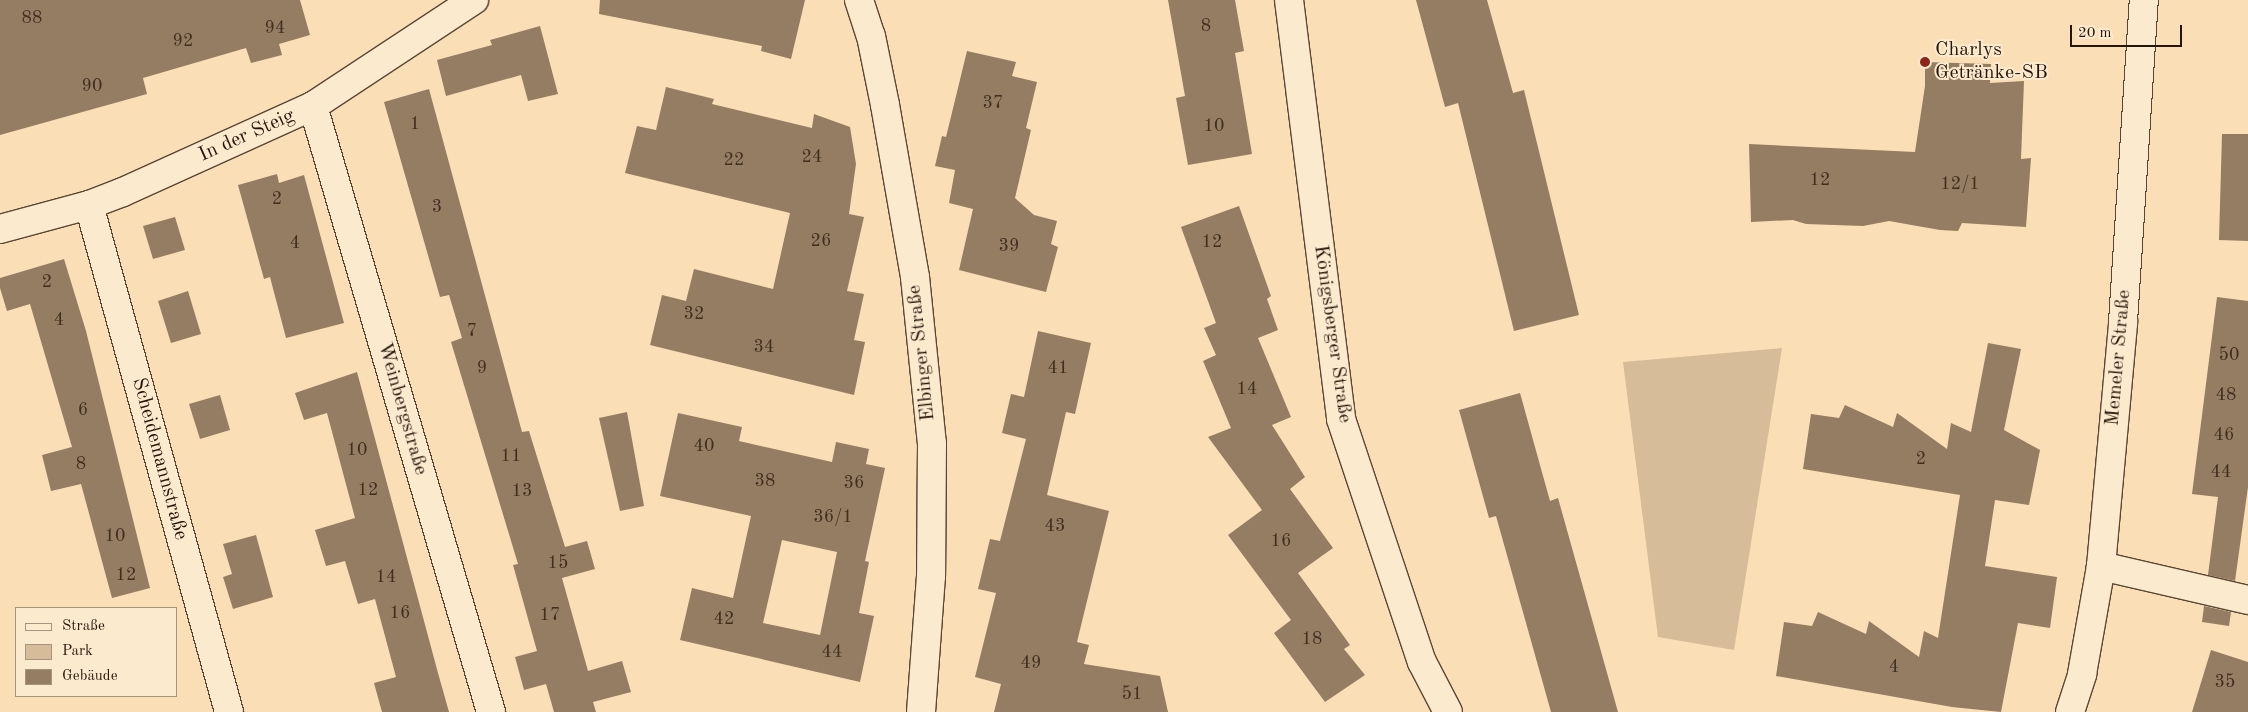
<!DOCTYPE html>
<meta charset="utf-8">
<style>
body{margin:0}
#map{position:relative;width:2248px;height:712px;overflow:hidden;background:#fadeb5;font-family:"Old Standard TT",serif}
div>[style]{position:absolute}
.green>*{inset:0;background:#d6bc98}
.building>*{inset:0;background:#947d62}
.roads{filter:drop-shadow(1px 0 #5a4634) drop-shadow(-1px 0 #5a4634) drop-shadow(0 1px #5a4634) drop-shadow(0 -1px #5a4634)}
.street>*{height:28px;margin:-14px;padding:0 14px;transform-origin:14px;border-radius:14px;background:#fceacf}
.dots>*{width:14px;height:14px;translate:-50% -50%;box-sizing:border-box;border:2px solid #fceacf;border-radius:50%}
span{translate:-50% -50%;white-space:nowrap;text-align:center;line-height:1.15;-webkit-text-stroke:4px #fceacf;paint-order:stroke}
.number-label{font-size:18px;color:#412e1f}
.number-label span{-webkit-text-stroke-width:0}
.poi-label{font-size:20px;color:#251409}
.left{translate:0 -50%;text-align:left}
.street-label{font-size:20px;color:#251409}
.legend{position:absolute;left:15px;top:607px;width:162px;height:90px;box-sizing:border-box;background:#fceacf;border:1px solid #a69480;margin:0;padding:6px 9px;list-style:none;font-size:15px;color:#251409}
.legend li{display:flex;align-items:center;gap:10px;height:25px}
.legend b{width:25px;border:1px solid #a69480}
.scale{position:absolute;left:2070px;top:25px;width:112px;height:22px;box-sizing:border-box;border:2px solid #251409;border-top:0;padding-left:6px;font-size:15px;line-height:18px;white-space:nowrap;color:#251409;-webkit-text-stroke:4px #fceacf;paint-order:stroke}
</style>
<div id="map">
<div class="green">
<i style="clip-path:polygon(1782px 348px,1734px 650px,1658px 637px,1623px 362px)"></i>
</div>
<div class="building">
<i style="clip-path:polygon(0 0,300px 0,310px 35px,279px 44px,282px 55px,251px 63px,246px 48px,143px 78px,147px 94px,0 135px)"></i>
<i style="clip-path:polygon(600px 0,805px 0,791px 59px,761px 51px,762px 46px,599px 14px)"></i>
<i style="clip-path:polygon(1168px 0,1235px 0,1244px 51px,1235px 53px,1252px 154px,1188px 165px,1176px 98px,1185px 96px)"></i>
<i style="clip-path:polygon(1416px 0,1487px 0,1513px 93px,1524px 90px,1579px 315px,1514px 331px,1458px 103px,1445px 107px)"></i>
<i style="clip-path:polygon(540px 26px,558px 94px,528px 101px,521px 75px,446px 96px,437px 60px,492px 45px,490px 40px)"></i>
<i style="clip-path:polygon(967px 51px,1016px 62px,1012px 76px,1037px 82px,1026px 128px,1031px 130px,1015px 198px,1034px 215px,1057px 221px,1051px 244px,1058px 247px,1046px 292px,959px 270px,973px 209px,949px 203px,955px 170px,935px 166px,942px 136px,946px 137px)"></i>
<i style="clip-path:polygon(1925px 62px,1991px 64px,1990px 83px,2024px 81px,2021px 159px,2031px 158px,2026px 227px,1962px 223px,1958px 231px,1940px 230px,1889px 221px,1863px 226px,1806px 224px,1793px 220px,1751px 222px,1749px 144px,1915px 152px,1925px 86px)"></i>
<i style="clip-path:polygon(666px 87px,714px 99px,712px 104px,812px 128px,814px 114px,850px 127px,856px 164px,849px 214px,864px 217px,847px 291px,864px 294px,854px 340px,865px 342px,854px 395px,650px 345px,662px 295px,686px 301px,694px 269px,773px 289px,790px 213px,625px 173px,637px 126px,656px 130px)"></i>
<i style="clip-path:polygon(429px 89px,522px 432px,529px 431px,565px 547px,587px 541px,595px 569px,562px 578px,588px 671px,622px 661px,631px 692px,593px 702px,596px 712px,554px 712px,546px 684px,524px 690px,515px 657px,537px 651px,513px 565px,518px 564px,451px 342px,462px 338px,449px 295px,440px 297px,384px 102px)"></i>
<i style="clip-path:polygon(2222px 134px,2248px 134px,2248px 241px,2219px 240px)"></i>
<i style="clip-path:polygon(277px 174px,279px 183px,304px 175px,344px 323px,286px 338px,270px 277px,264px 279px,238px 185px)"></i>
<i style="clip-path:polygon(1239px 206px,1271px 296px,1267px 299px,1278px 330px,1258px 338px,1291px 417px,1272px 425px,1305px 477px,1290px 489px,1333px 548px,1298px 573px,1350px 645px,1344px 649px,1365px 675px,1325px 702px,1274px 633px,1291px 620px,1228px 535px,1262px 510px,1208px 437px,1231px 428px,1203px 361px,1216px 355px,1204px 328px,1216px 323px,1181px 227px)"></i>
<i style="clip-path:polygon(175px 217px,185px 250px,153px 259px,143px 226px)"></i>
<i style="clip-path:polygon(64px 259px,86px 331px,150px 588px,112px 598px,81px 484px,51px 491px,42px 455px,72px 447px,30px 304px,7px 311px,0 288px,0 278px)"></i>
<i style="clip-path:polygon(188px 291px,201px 334px,171px 343px,158px 301px)"></i>
<i style="clip-path:polygon(2217px 297px,2248px 301px,2248px 487px,2235px 581px,2208px 575px,2218px 497px,2192px 494px)"></i>
<i style="clip-path:polygon(1038px 331px,1091px 343px,1075px 414px,1066px 412px,1047px 495px,1109px 511px,1077px 642px,1089px 645px,1084px 664px,1160px 676px,1168px 712px,994px 712px,1001px 684px,975px 677px,996px 593px,978px 589px,990px 539px,1000px 541px,1026px 439px,1002px 433px,1011px 394px,1024px 397px)"></i>
<i style="clip-path:polygon(1988px 343px,2021px 349px,2004px 430px,2040px 450px,2029px 505px,1995px 500px,1985px 566px,2057px 577px,2050px 628px,2018px 623px,2001px 712px,1952px 707px,1776px 676px,1784px 622px,1812px 626px,1818px 612px,1866px 634px,1869px 621px,1919px 657px,1924px 631px,1938px 638px,1960px 495px,1803px 469px,1811px 414px,1839px 418px,1845px 405px,1893px 427px,1897px 413px,1947px 449px,1951px 423px,1971px 432px)"></i>
<i style="clip-path:polygon(357px 372px,438px 673px,449px 712px,382px 712px,374px 683px,396px 677px,375px 599px,358px 604px,345px 561px,326px 566px,315px 530px,355px 518px,327px 413px,304px 420px,295px 393px)"></i>
<i style="clip-path:polygon(1520px 393px,1550px 501px,1558px 498px,1618px 712px,1551px 712px,1496px 516px,1489px 518px,1459px 410px)"></i>
<i style="clip-path:polygon(220px 395px,230px 430px,200px 439px,189px 404px)"></i>
<i style="clip-path:polygon(627px 412px,644px 506px,620px 511px,599px 418px)"></i>
<i style="clip-path:polygon(evenodd,678px 413px,742px 427px,739px 441px,832px 462px,836px 442px,869px 449px,866px 464px,885px 468px,865px 561px,869px 562px,859px 613px,874px 616px,860px 682px,680px 640px,692px 588px,733px 598px,751px 516px,660px 496px,678px 413px,782px 540px,837px 552px,820px 635px,763px 623px,782px 540px)"></i>
<i style="clip-path:polygon(256px 535px,273px 597px,233px 609px,223px 577px,232px 574px,223px 544px)"></i>
<i style="clip-path:polygon(2204px 606px,2231px 612px,2229px 626px,2202px 622px)"></i>
<i style="clip-path:polygon(2211px 650px,2248px 662px,2248px 712px,2192px 712px)"></i>
</div>
<div class="roads">
<div class="street">
<i style="left:859px;top:0;width:38px;rotate:72deg"></i>
<i style="left:871px;top:36px;width:70px;rotate:78.5deg"></i>
<i style="left:885px;top:105px;width:175px;rotate:80.1deg"></i>
<i style="left:915px;top:277px;width:167px;rotate:84.2deg"></i>
<i style="left:932px;top:443px;width:133px;rotate:90.4deg"></i>
<i style="left:931px;top:576px;width:136px;rotate:94.2deg"></i>
<i style="left:1289px;top:0;width:422px;rotate:82.9deg"></i>
<i style="left:1341px;top:419px;width:256px;rotate:71.6deg"></i>
<i style="left:1422px;top:662px;width:56px;rotate:62.5deg"></i>
<i style="left:313px;top:106px;width:632px;rotate:73.63deg"></i>
<i style="left:89px;top:205px;width:526px;rotate:74.56deg"></i>
<i style="left:0;top:229px;width:92px;rotate:-15.1deg"></i>
<i style="left:89px;top:205px;width:36px;rotate:-21deg"></i>
<i style="left:123px;top:192px;width:209px;rotate:-24.4deg"></i>
<i style="left:313px;top:106px;width:193px;rotate:-33.4deg"></i>
<i style="left:2101px;top:566px;width:151px;rotate:13deg"></i>
<i style="left:2070px;top:712px;width:40px;rotate:-72deg"></i>
<i style="left:2082px;top:674px;width:110px;rotate:-80deg"></i>
<i style="left:2101px;top:566px;width:245px;rotate:-84.8deg"></i>
<i style="left:2123px;top:322px;width:323px;rotate:-86.3deg"></i>
</div>
</div>
<div class="dots">
<i style="left:1925px;top:62px;background:#8f2418"></i>
</div>
<div class="number-label">
<span style="left:32px;top:18px">88</span>
<span style="left:1206px;top:26px">8</span>
<span style="left:275px;top:28px">94</span>
<span style="left:183px;top:41px">92</span>
<span style="left:92px;top:86px">90</span>
<span style="left:993px;top:103px">37</span>
<span style="left:415px;top:124px">1</span>
<span style="left:1214px;top:126px">10</span>
<span style="left:812px;top:157px">24</span>
<span style="left:734px;top:160px">22</span>
<span style="left:1820px;top:180px">12</span>
<span style="left:1960px;top:184px">12/1</span>
<span style="left:277px;top:199px">2</span>
<span style="left:437px;top:207px">3</span>
<span style="left:821px;top:241px">26</span>
<span style="left:1212px;top:242px">12</span>
<span style="left:295px;top:243px">4</span>
<span style="left:1009px;top:246px">39</span>
<span style="left:47px;top:282px">2</span>
<span style="left:694px;top:314px">32</span>
<span style="left:59px;top:320px">4</span>
<span style="left:472px;top:331px">7</span>
<span style="left:764px;top:347px">34</span>
<span style="left:2229px;top:355px">50</span>
<span style="left:482px;top:368px">9</span>
<span style="left:1058px;top:368px">41</span>
<span style="left:1247px;top:389px">14</span>
<span style="left:2226px;top:395px">48</span>
<span style="left:83px;top:410px">6</span>
<span style="left:2224px;top:435px">46</span>
<span style="left:704px;top:446px">40</span>
<span style="left:357px;top:450px">10</span>
<span style="left:511px;top:456px">11</span>
<span style="left:1921px;top:459px">2</span>
<span style="left:81px;top:464px">8</span>
<span style="left:2221px;top:472px">44</span>
<span style="left:765px;top:481px">38</span>
<span style="left:854px;top:483px">36</span>
<span style="left:368px;top:490px">12</span>
<span style="left:522px;top:491px">13</span>
<span style="left:833px;top:517px">36/1</span>
<span style="left:1055px;top:526px">43</span>
<span style="left:115px;top:536px">10</span>
<span style="left:1281px;top:541px">16</span>
<span style="left:558px;top:563px">15</span>
<span style="left:126px;top:575px">12</span>
<span style="left:386px;top:577px">14</span>
<span style="left:400px;top:613px">16</span>
<span style="left:550px;top:615px">17</span>
<span style="left:724px;top:619px">42</span>
<span style="left:1312px;top:639px">18</span>
<span style="left:832px;top:652px">44</span>
<span style="left:1031px;top:663px">49</span>
<span style="left:1894px;top:667px">4</span>
<span style="left:2225px;top:682px">35</span>
<span style="left:1132px;top:694px">51</span>
</div>
<div class="poi-label">
<span class="left" style="left:1935px;top:62px">Charlys<br>Getränke-SB</span>
</div>
<div class="street-label">
<span style="left:247px;top:136px;rotate:-24deg">In der Steig</span>
<span style="left:1332px;top:334px;rotate:82deg">Königsberger Straße</span>
<span style="left:922px;top:353px;rotate:-96deg">Elbinger Straße</span>
<span style="left:2119px;top:358px;rotate:-85deg">Memeler Straße</span>
<span style="left:402px;top:409px;rotate:74deg">Weinbergstraße</span>
<span style="left:159px;top:459px;rotate:75deg">Scheidemannstraße</span>
</div>
<ul class="legend">
<li><b style="height:6px;background:#fceacf"></b>Straße</li>
<li><b style="height:14px;background:#d6bc98"></b>Park</li>
<li><b style="height:14px;background:#947d62"></b>Gebäude</li>
</ul>
<div class="scale">20 m</div>
</div>
